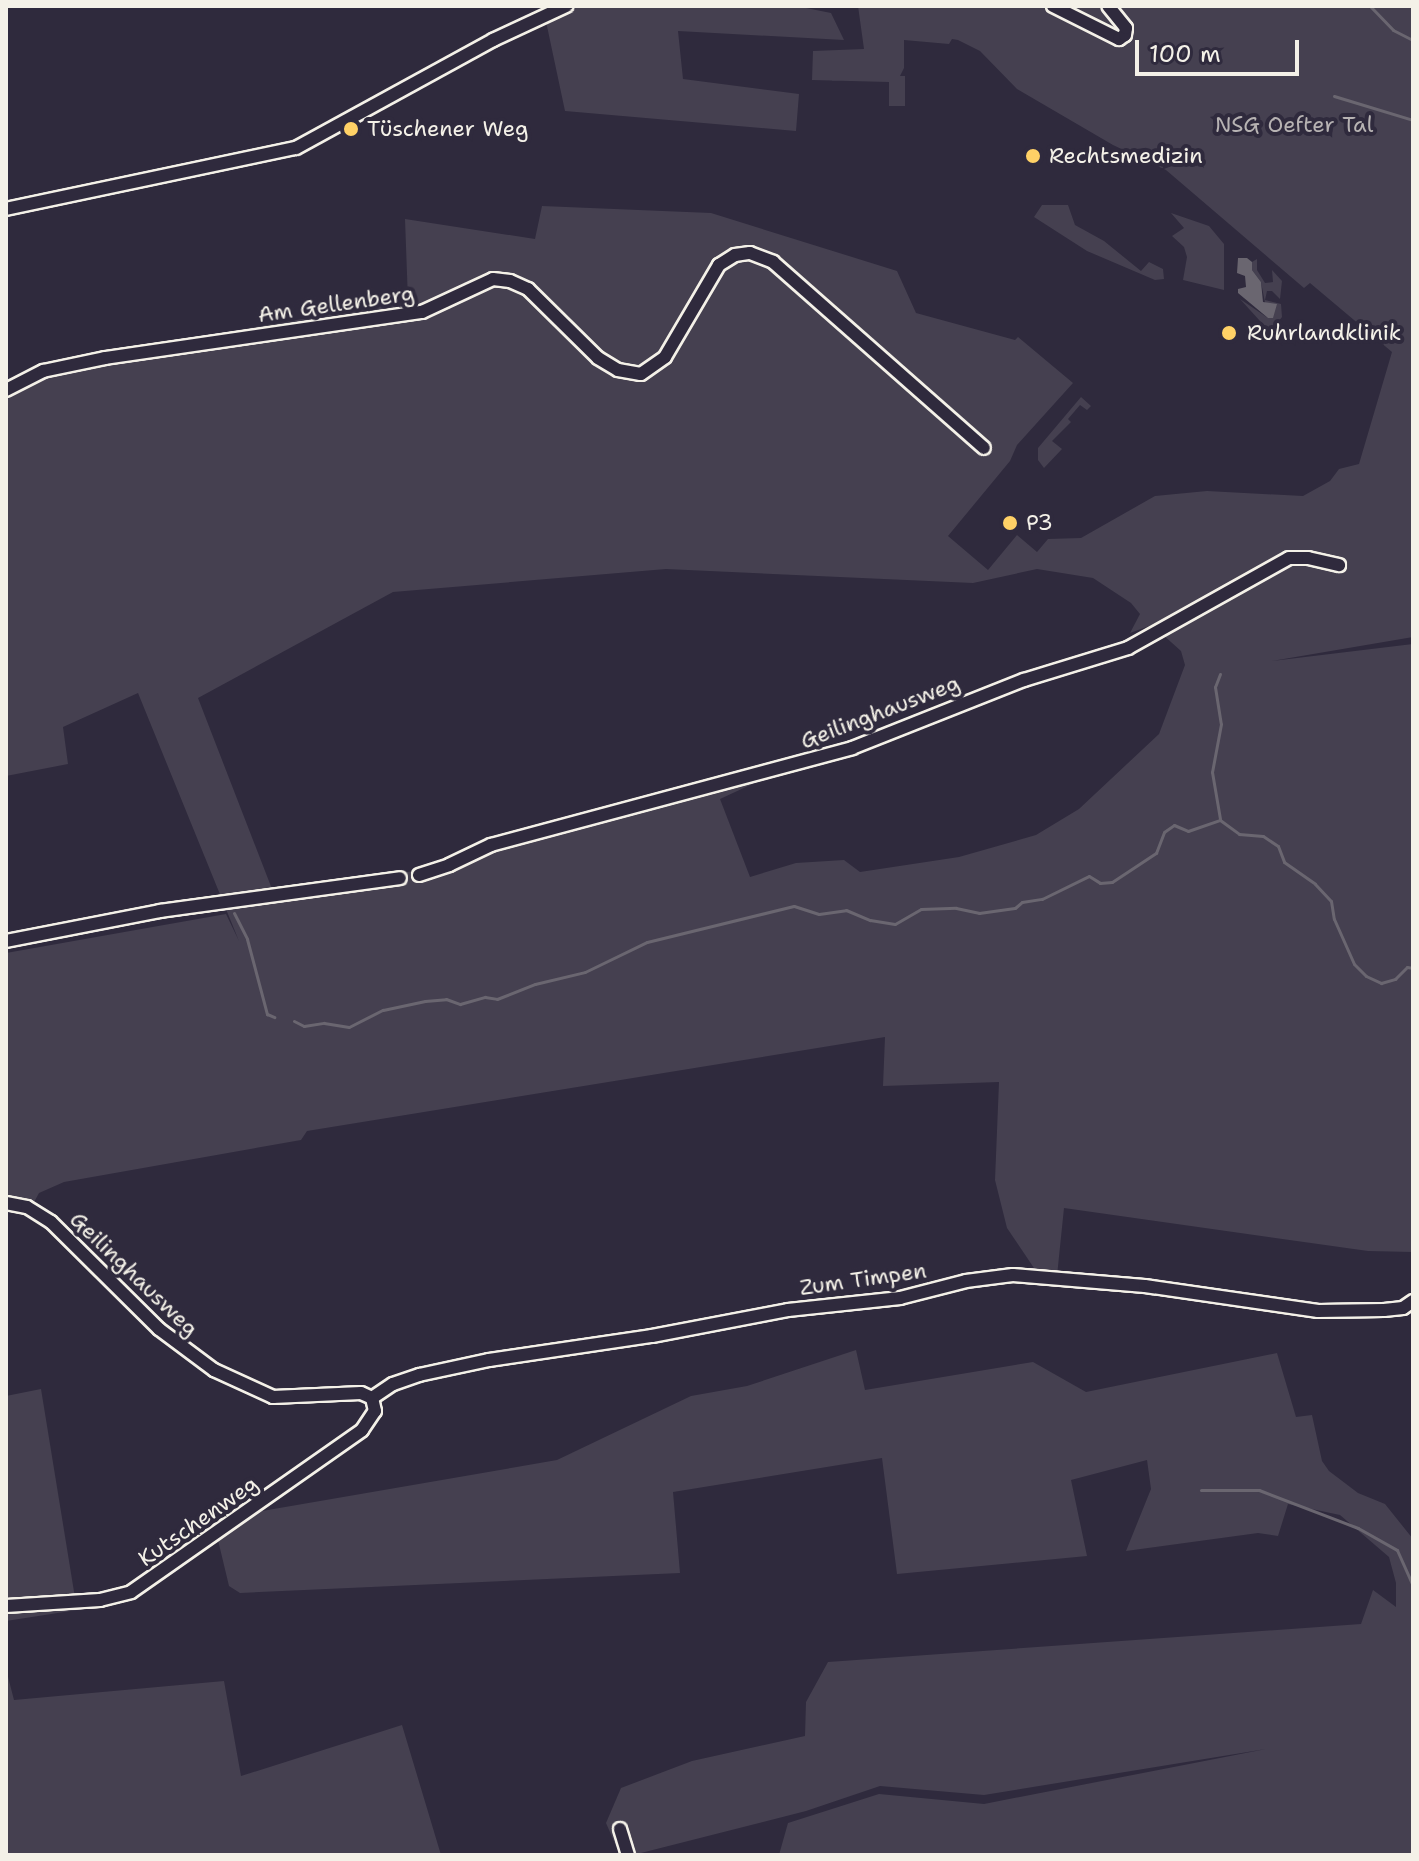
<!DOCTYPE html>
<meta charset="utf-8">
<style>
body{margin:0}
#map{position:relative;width:1419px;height:1861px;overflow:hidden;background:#2f2a3d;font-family:"Shantell Sans",sans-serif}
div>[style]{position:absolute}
.green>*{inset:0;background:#454050}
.water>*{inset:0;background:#6a6670}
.stream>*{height:3px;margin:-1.5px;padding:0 1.5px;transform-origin:1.5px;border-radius:1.5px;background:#6a6670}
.roads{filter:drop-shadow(2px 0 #f4f1e8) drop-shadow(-2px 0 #f4f1e8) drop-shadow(0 2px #f4f1e8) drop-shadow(0 -2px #f4f1e8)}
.minor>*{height:12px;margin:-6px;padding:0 6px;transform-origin:6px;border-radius:6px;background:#2f2a3d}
.dots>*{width:22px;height:22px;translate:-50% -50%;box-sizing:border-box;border:4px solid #2f2a3d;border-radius:50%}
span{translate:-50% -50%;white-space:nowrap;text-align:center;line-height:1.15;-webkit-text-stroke:8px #2f2a3d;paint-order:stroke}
.park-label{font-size:22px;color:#b7b3b3}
.poi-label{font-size:22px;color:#f4f1e8}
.left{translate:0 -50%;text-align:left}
.street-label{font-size:22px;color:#f4f1e8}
.frame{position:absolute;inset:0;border:8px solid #f4f1e8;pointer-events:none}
.scale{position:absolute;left:1135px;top:40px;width:164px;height:36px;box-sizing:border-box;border:4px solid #f4f1e8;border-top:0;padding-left:10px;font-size:24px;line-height:28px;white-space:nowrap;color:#f4f1e8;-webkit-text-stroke:6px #2f2a3d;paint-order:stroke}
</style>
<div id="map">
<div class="green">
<i style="clip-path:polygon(554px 6px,796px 6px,831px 13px,844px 40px,678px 31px,683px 79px,799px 94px,796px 131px,565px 111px,544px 12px)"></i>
<i style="clip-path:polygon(evenodd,858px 6px,1413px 6px,1413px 637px,1272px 661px,1413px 644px,1413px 1252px,1368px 1251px,1064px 1208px,1057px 1276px,1038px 1274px,1007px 1228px,995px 1180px,999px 1082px,883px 1086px,885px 1037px,307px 1131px,301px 1140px,64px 1182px,39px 1193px,33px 1204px,6px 1199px,6px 953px,226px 914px,239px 941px,138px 693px,63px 727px,68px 764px,6px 776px,6px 393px,42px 373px,109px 352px,408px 301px,405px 219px,535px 239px,542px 206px,711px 213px,897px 271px,916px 313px,1015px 340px,1018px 337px,1073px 383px,1017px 445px,1010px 461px,948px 536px,988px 570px,1017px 535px,1037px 552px,1048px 539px,1081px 538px,1155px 496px,1207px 491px,1303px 496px,1330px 481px,1339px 469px,1359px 464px,1392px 352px,1310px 283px,1304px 288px,1166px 170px,1113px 145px,1017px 89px,980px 51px,958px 40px,952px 39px,949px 44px,904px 40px,904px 68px,900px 76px,905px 76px,905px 106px,889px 106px,889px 82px,812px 80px,813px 51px,864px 49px,858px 6px,666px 569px,973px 583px,1037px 569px,1093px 578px,1131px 603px,1140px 614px,1130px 633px,1152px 625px,1181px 651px,1185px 665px,1159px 734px,1079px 809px,1036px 835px,959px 857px,860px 872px,844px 860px,796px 863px,750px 877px,720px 799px,761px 780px,768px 769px,431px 869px,272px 889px,198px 698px,393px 592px,666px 569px)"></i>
<i style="clip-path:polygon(1042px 205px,1068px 205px,1075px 225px,1104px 241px,1141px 271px,1149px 262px,1163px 269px,1164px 279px,1155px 280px,1087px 251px,1034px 217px)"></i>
<i style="clip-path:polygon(1171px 213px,1209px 226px,1224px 244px,1224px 290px,1183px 280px,1187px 257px,1184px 247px,1172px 236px,1184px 228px)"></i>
<i style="clip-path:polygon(1257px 259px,1257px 270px,1265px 283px,1273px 282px,1272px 270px,1282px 281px,1280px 299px,1272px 291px,1267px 291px,1265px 300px,1281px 304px,1282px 317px,1270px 332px,1240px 299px,1268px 318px,1261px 282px,1252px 270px,1252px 262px)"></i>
<i style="clip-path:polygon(1081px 397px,1091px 406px,1087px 410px,1080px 405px,1068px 419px,1071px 422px,1052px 441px,1062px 449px,1044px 468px,1038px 460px,1038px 448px)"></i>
<i style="clip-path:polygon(856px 1350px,865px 1390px,1033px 1362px,1086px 1392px,1277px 1353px,1296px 1417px,1312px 1415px,1322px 1461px,1329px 1471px,1358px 1493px,1385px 1504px,1413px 1539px,1413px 1855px,779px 1855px,788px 1823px,879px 1794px,984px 1804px,1266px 1749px,984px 1795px,880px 1786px,806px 1811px,633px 1855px,620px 1855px,606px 1823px,621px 1788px,692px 1761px,805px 1736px,806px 1702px,828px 1662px,1361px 1624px,1373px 1590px,1396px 1607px,1396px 1583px,1389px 1557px,1340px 1515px,1288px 1504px,1278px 1536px,1258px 1533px,1126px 1551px,1151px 1489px,1147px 1460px,1071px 1480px,1087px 1556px,897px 1574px,882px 1458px,673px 1492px,680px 1573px,240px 1593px,229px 1586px,218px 1540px,262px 1511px,557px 1460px,691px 1396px,747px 1386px)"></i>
<i style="clip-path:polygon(41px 1389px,77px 1610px,6px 1621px,6px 1396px)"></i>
<i style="clip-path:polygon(6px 1669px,14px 1700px,224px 1681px,241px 1776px,402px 1725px,441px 1855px,6px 1855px)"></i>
</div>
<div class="water">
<i style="clip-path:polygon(1238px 258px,1247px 258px,1252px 262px,1252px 270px,1261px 282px,1263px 302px,1277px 304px,1273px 318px,1268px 318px,1238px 293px,1238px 289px,1246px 287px,1245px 276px,1237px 273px)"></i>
</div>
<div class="stream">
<i style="left:1370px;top:6px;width:33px;rotate:46deg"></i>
<i style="left:1393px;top:30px;width:22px;rotate:27deg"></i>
<i style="left:1334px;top:96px;width:83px;rotate:16.9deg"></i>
<i style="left:1220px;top:674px;width:14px;rotate:111deg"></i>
<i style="left:1215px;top:687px;width:37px;rotate:81deg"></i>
<i style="left:1221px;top:724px;width:49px;rotate:100.6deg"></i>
<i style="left:1212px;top:772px;width:48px;rotate:80.3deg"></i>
<i style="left:234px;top:913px;width:29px;rotate:63deg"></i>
<i style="left:247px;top:939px;width:78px;rotate:75.1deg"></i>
<i style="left:267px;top:1014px;width:8px;rotate:23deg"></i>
<i style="left:294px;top:1021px;width:11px;rotate:27deg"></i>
<i style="left:304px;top:1026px;width:20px;rotate:-9deg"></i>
<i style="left:324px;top:1023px;width:25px;rotate:9deg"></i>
<i style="left:349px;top:1027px;width:38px;rotate:-27deg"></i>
<i style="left:383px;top:1010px;width:43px;rotate:-12.1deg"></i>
<i style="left:425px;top:1001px;width:21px;rotate:-5deg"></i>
<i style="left:446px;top:999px;width:15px;rotate:20deg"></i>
<i style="left:460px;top:1004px;width:26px;rotate:-16deg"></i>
<i style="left:485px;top:997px;width:12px;rotate:9deg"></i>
<i style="left:497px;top:999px;width:41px;rotate:-21.5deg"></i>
<i style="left:535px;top:984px;width:51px;rotate:-13.5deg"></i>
<i style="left:585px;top:972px;width:69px;rotate:-25.8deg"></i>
<i style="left:647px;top:942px;width:151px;rotate:-13.8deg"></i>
<i style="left:794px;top:906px;width:26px;rotate:18deg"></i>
<i style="left:819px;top:914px;width:27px;rotate:-8deg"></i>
<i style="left:846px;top:910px;width:26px;rotate:23deg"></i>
<i style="left:870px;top:920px;width:25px;rotate:9deg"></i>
<i style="left:895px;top:924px;width:30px;rotate:-30deg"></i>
<i style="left:921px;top:909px;width:35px;rotate:-2deg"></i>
<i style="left:956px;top:908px;width:24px;rotate:12deg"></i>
<i style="left:979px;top:913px;width:36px;rotate:-8deg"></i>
<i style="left:1015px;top:908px;width:9px;rotate:-41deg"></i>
<i style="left:1022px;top:902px;width:20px;rotate:-9deg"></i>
<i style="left:1042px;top:899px;width:52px;rotate:-26.1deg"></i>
<i style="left:1089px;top:876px;width:13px;rotate:32deg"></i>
<i style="left:1100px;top:883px;width:12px;rotate:-5deg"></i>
<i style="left:1112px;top:882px;width:53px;rotate:-33.4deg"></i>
<i style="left:1156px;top:853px;width:22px;rotate:-69deg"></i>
<i style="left:1164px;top:832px;width:12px;rotate:-35deg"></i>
<i style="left:1174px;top:825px;width:15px;rotate:23deg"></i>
<i style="left:1188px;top:831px;width:34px;rotate:-19deg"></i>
<i style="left:1220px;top:820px;width:24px;rotate:36deg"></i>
<i style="left:1239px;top:834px;width:24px;rotate:5deg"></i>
<i style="left:1263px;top:836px;width:18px;rotate:34deg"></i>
<i style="left:1278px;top:846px;width:17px;rotate:69deg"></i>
<i style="left:1284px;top:862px;width:38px;rotate:35deg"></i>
<i style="left:1315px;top:884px;width:23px;rotate:47deg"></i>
<i style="left:1331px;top:901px;width:18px;rotate:81deg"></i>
<i style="left:1334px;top:919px;width:49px;rotate:66deg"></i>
<i style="left:1354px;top:964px;width:17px;rotate:45deg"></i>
<i style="left:1366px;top:976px;width:17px;rotate:25deg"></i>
<i style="left:1381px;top:983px;width:15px;rotate:-16deg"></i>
<i style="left:1395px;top:979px;width:17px;rotate:-45deg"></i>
<i style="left:1407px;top:967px;width:6px;rotate:9deg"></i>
<i style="left:1201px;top:1490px;width:58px"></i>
<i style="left:1259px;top:1490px;width:106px;rotate:21deg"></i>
<i style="left:1358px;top:1528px;width:45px;rotate:29.4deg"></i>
<i style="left:1397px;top:1550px;width:39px;rotate:66deg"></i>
</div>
<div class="roads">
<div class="minor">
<i style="left:1053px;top:6px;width:74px;rotate:26.6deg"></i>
<i style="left:1119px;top:39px;width:7px;rotate:-34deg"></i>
<i style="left:1125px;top:35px;width:7px;rotate:-82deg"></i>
<i style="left:1126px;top:28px;width:28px;rotate:-129deg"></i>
<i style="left:6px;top:209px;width:296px;rotate:-11.9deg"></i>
<i style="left:296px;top:148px;width:225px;rotate:-28.7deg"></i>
<i style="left:493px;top:40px;width:81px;rotate:-25deg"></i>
<i style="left:6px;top:390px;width:42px;rotate:-27.2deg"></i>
<i style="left:43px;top:371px;width:63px;rotate:-11.8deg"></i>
<i style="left:105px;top:358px;width:320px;rotate:-8.3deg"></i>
<i style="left:422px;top:312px;width:78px;rotate:-24.9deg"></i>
<i style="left:493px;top:279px;width:17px;rotate:7deg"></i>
<i style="left:510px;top:281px;width:20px;rotate:24deg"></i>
<i style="left:528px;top:289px;width:98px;rotate:44.6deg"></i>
<i style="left:598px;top:358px;width:23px;rotate:31deg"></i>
<i style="left:618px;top:370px;width:23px;rotate:10deg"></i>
<i style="left:641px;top:374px;width:29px;rotate:-35deg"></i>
<i style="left:665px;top:357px;width:107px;rotate:-59.6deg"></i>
<i style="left:719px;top:265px;width:19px;rotate:-32deg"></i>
<i style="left:735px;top:255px;width:15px;rotate:-8deg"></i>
<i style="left:750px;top:253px;width:25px;rotate:21deg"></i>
<i style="left:773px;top:262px;width:281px;rotate:41.4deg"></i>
<i style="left:419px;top:875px;width:32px;rotate:-18deg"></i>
<i style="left:449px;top:865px;width:47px;rotate:-25.5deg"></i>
<i style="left:491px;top:845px;width:374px;rotate:-15deg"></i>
<i style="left:852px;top:748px;width:185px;rotate:-21.6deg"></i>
<i style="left:1024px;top:680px;width:109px;rotate:-17.1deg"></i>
<i style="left:1128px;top:648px;width:184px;rotate:-29.2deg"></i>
<i style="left:1289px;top:558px;width:19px"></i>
<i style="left:1308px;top:558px;width:32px;rotate:13deg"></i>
<i style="left:6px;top:941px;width:157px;rotate:-11deg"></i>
<i style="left:160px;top:911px;width:242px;rotate:-7.8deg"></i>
<i style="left:6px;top:1203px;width:21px;rotate:11deg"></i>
<i style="left:27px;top:1207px;width:28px;rotate:32deg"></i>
<i style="left:51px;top:1222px;width:152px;rotate:44.7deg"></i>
<i style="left:159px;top:1329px;width:69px;rotate:36.7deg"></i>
<i style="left:214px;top:1370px;width:65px;rotate:24.6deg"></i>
<i style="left:273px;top:1397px;width:88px;rotate:-2.6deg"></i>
<i style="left:361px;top:1393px;width:12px;rotate:24deg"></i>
<i style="left:372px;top:1398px;width:25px;rotate:-34deg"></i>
<i style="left:393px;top:1384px;width:28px;rotate:-19deg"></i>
<i style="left:419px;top:1375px;width:72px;rotate:-12.1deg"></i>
<i style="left:489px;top:1360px;width:165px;rotate:-8.4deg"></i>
<i style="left:652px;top:1336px;width:138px;rotate:-10.8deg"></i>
<i style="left:788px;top:1310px;width:113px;rotate:-6.1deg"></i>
<i style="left:900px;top:1298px;width:68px;rotate:-14.4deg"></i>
<i style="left:966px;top:1281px;width:47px;rotate:-7.3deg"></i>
<i style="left:1013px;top:1275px;width:132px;rotate:4.8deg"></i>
<i style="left:1145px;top:1286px;width:175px;rotate:8.2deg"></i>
<i style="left:1318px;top:1311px;width:66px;rotate:-0.9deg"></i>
<i style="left:1384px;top:1310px;width:19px;rotate:-6deg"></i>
<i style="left:1403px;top:1308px;width:12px;rotate:-35deg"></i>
<i style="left:6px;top:1606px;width:94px;rotate:-3.7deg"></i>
<i style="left:100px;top:1600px;width:32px;rotate:-14deg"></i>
<i style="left:131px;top:1592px;width:282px;rotate:-35deg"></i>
<i style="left:362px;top:1430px;width:23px;rotate:-56deg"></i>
<i style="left:375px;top:1411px;width:13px;rotate:-103deg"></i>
<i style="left:620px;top:1829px;width:27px;rotate:73deg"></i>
</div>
</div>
<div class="dots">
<i style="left:351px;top:129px;background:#ffd166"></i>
<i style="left:1033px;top:156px;background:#ffd166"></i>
<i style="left:1229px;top:333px;background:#ffd166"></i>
<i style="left:1010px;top:523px;background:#ffd166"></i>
</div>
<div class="park-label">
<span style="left:1294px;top:125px">NSG Oefter Tal</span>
</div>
<div class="poi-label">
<span class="left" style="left:367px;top:129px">Tüschener Weg</span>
<span class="left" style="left:1049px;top:156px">Rechtsmedizin</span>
<span class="left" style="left:1247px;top:333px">Ruhrlandklinik</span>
<span class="left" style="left:1026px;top:523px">P3</span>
</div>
<div class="street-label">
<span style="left:336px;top:304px;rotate:-8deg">Am Gellenberg</span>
<span style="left:880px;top:712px;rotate:-21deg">Geilinghausweg</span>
<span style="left:134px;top:1274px;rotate:44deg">Geilinghausweg</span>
<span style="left:863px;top:1279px;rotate:-8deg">Zum Timpen</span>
<span style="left:198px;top:1521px;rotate:-35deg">Kutschenweg</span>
</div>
<div class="frame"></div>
<div class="scale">100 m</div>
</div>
